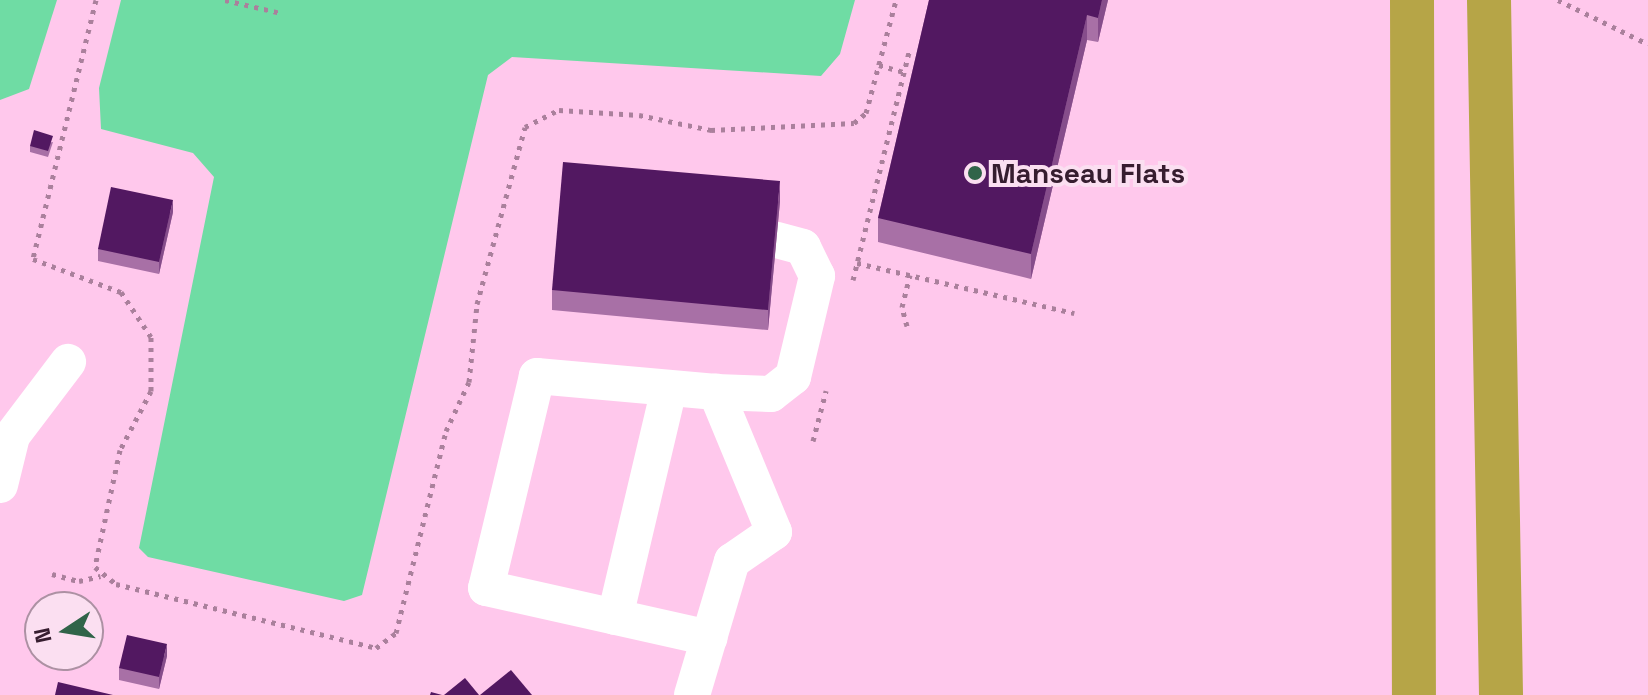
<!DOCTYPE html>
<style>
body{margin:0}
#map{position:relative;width:1648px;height:695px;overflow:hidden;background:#ffc8ec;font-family:"Space Grotesk",sans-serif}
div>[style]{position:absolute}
.water>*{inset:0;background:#6fdca4}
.path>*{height:5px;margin-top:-2.5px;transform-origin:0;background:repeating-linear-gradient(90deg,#aa809c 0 4px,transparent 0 10px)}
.minor>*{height:36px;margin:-18px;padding:0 18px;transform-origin:18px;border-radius:18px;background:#fff}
.highway>*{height:44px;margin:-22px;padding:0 22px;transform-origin:22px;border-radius:22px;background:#b6a547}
.wall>*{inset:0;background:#a870a6}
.shaded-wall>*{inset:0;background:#864d8b}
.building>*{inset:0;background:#521861}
.dots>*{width:22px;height:22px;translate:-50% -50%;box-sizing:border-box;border:4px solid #fbdff1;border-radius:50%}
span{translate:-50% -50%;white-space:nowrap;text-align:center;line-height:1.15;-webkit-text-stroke:8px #fbdff1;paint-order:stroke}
.poi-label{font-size:28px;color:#361d2f;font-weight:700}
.left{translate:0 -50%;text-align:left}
.north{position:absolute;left:24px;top:591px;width:80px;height:80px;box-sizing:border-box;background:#fbdff1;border:2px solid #ac91a3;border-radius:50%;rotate:258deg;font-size:22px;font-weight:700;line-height:32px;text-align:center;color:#361d2f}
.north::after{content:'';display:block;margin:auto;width:28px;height:36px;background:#306449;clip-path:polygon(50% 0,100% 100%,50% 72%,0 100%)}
</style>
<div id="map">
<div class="water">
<i style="clip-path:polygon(0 0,57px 0,29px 89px,0 100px)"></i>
<i style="clip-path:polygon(121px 0,855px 0,840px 54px,821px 76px,512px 57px,488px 75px,362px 595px,344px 601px,148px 557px,139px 548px,214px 177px,193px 153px,101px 129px,99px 88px)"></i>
</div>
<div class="path">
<i style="left:96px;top:0;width:267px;rotate:103.7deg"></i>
<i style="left:33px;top:259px;width:94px;rotate:20.6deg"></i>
<i style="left:121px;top:292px;width:54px;rotate:56.3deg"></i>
<i style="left:151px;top:337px;width:54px;rotate:90deg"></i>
<i style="left:151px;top:391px;width:67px;rotate:117.7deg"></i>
<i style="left:120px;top:450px;width:120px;rotate:102.1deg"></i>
<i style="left:95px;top:567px;width:27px;rotate:39deg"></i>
<i style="left:116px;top:584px;width:268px;rotate:13.8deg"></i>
<i style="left:376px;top:648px;width:25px;rotate:-37deg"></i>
<i style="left:396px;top:633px;width:208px;rotate:-76.1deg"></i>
<i style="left:446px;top:431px;width:54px;rotate:-64.9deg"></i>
<i style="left:469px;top:382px;width:78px;rotate:-84.1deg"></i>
<i style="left:477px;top:304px;width:183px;rotate:-74.8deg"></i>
<i style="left:525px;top:127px;width:38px;rotate:-27deg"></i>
<i style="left:559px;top:110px;width:80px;rotate:3.6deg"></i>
<i style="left:639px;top:115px;width:74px;rotate:11.8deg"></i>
<i style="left:711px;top:130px;width:143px;rotate:-2.8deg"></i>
<i style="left:854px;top:123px;width:16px;rotate:-40deg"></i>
<i style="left:866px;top:113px;width:117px;rotate:-75.1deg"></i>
<i style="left:225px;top:0;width:57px;rotate:13.1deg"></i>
<i style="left:1558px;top:0;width:100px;rotate:26.1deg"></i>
<i style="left:879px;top:65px;width:26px;rotate:16deg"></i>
<i style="left:857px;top:263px;width:223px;rotate:13deg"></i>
<i style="left:853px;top:280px;width:235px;rotate:-76.2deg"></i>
<i style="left:907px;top:326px;width:20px;rotate:-105deg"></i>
<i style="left:902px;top:307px;width:33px;rotate:-76deg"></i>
<i style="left:813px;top:441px;width:52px;rotate:-75.4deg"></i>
<i style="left:52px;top:574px;width:28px;rotate:15deg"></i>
<i style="left:79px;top:581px;width:22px;rotate:-13deg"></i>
</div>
<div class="minor">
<i style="left:716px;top:392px;width:55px;rotate:2.1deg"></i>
<i style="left:771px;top:394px;width:28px;rotate:-38deg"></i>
<i style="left:793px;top:377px;width:104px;rotate:-76.6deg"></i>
<i style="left:817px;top:276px;width:32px;rotate:-116deg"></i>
<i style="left:803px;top:247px;width:28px;rotate:-165deg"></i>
<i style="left:0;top:485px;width:50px;rotate:-76.2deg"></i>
<i style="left:12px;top:436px;width:93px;rotate:-52.9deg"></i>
<i style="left:615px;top:617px;width:235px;rotate:-76.7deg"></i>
<i style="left:692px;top:695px;width:140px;rotate:-73.4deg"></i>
<i style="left:732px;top:561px;width:51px;rotate:-34.6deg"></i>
<i style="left:774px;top:532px;width:152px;rotate:-112.5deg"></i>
<i style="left:716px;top:392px;width:180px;rotate:-174.9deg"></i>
<i style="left:537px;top:376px;width:218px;rotate:103.5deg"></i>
<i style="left:486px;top:588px;width:229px;rotate:12.6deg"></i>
</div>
<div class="highway">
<i style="left:1412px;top:0;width:695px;rotate:89.84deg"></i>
<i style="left:1489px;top:0;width:695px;rotate:89.01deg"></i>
</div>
<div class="wall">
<i style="clip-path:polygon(929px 0,1108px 0,1098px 42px,1087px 40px,1031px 279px,878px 242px,878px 218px)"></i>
<i style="clip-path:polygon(53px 142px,48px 157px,30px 152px,30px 146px)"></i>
<i style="clip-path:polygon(780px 201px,768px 330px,552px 310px,552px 290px)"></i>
<i style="clip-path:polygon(173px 212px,159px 274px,98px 261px,98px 249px)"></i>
<i style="clip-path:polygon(167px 656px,159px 689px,119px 680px,119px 668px)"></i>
</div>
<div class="shaded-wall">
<i style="clip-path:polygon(1102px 0,1108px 0,1098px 42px,1098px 18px)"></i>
<i style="clip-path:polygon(1087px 15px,1087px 40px,1031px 279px,1031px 254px)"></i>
<i style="clip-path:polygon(780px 181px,780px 201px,768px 330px,768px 310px)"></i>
<i style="clip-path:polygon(173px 200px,173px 212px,159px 274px,159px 262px)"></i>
<i style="clip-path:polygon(167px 644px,167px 656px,159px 689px,159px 677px)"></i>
</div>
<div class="building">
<i style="clip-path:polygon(929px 0,1102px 0,1098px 18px,1087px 15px,1031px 254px,878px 218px)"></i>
<i style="clip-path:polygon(34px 130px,53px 136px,48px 151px,30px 146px)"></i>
<i style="clip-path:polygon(563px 162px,780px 181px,768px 310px,552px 290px)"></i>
<i style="clip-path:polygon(111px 187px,173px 200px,159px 262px,98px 249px)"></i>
<i style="clip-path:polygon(127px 635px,167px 644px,159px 677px,119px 668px)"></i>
<i style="clip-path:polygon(511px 670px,532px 695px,480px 695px)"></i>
<i style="clip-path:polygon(465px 678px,479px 695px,444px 695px)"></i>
<i style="clip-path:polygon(58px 682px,113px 695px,55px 695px)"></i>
<i style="clip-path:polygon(431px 692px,442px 695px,430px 695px)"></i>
</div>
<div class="dots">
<i style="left:975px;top:173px;background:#306449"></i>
</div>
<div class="poi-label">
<span class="left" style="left:991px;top:173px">Manseau Flats</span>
</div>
<div class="north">N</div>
</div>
